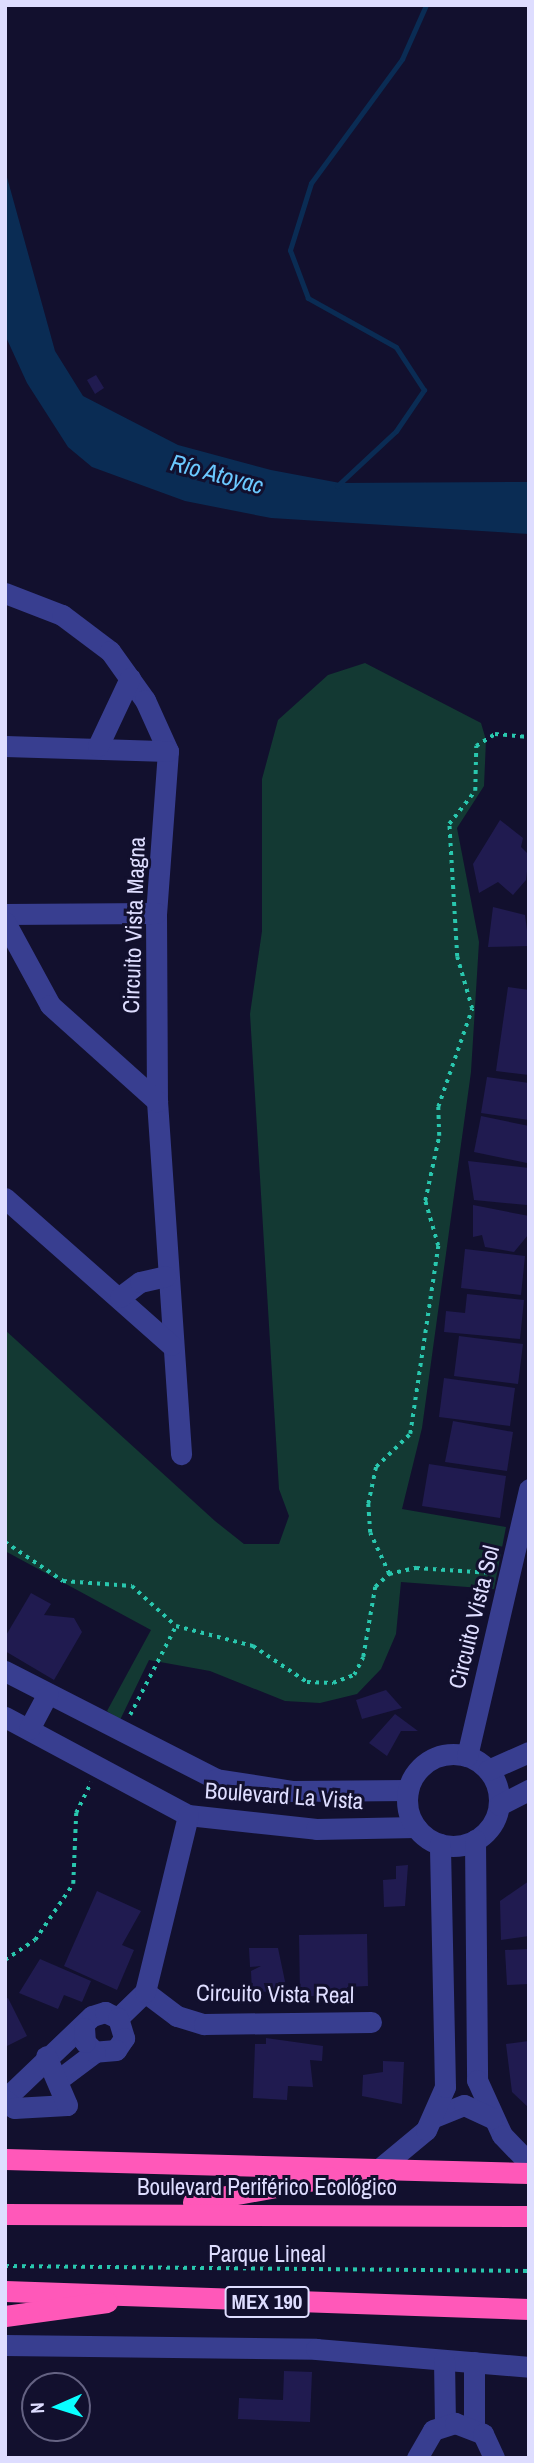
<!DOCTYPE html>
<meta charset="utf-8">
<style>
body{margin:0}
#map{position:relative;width:534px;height:2463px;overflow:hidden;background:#12102e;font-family:"Archivo Narrow",sans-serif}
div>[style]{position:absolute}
.green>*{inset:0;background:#133933}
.water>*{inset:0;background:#0a2c54}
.stream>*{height:5px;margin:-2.5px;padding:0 2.5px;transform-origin:2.5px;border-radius:2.5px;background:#0a2c54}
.building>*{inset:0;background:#201b50}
.path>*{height:3.5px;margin-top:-1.75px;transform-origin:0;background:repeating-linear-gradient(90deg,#29c7ae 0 3.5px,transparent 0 8.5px)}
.minor>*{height:21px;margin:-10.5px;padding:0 10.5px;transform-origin:10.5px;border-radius:10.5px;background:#383e90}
.minor>.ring{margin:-10.5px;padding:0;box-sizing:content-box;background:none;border:21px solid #383e90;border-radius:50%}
.highway>*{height:21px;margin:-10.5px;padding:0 10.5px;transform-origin:10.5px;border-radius:10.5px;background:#ff58b9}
span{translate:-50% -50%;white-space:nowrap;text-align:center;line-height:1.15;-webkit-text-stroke:6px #12102e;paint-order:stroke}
.shield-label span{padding:2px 5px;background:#12102e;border:2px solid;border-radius:5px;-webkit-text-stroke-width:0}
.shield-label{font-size:21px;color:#deddff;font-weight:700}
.street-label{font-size:23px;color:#deddff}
.water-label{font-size:24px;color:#6bc9ff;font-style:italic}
.frame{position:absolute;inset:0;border:7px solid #deddff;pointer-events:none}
.north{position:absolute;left:21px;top:2372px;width:70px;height:70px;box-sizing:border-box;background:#12102e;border:2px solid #646282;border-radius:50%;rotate:267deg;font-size:19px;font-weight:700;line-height:28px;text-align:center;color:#deddff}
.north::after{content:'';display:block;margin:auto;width:24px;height:32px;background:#09ffff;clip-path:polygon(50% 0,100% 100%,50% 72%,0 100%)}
</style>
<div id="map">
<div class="green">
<i style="clip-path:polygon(365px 663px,481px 723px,486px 740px,484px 786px,457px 828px,479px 942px,471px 1072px,422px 1428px,402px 1509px,506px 1527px,494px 1589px,401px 1582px,396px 1634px,381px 1669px,357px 1694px,320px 1703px,285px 1701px,210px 1671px,149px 1660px,120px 1720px,107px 1711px,151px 1630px,5px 1551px,5px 1330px,215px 1521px,244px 1544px,279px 1544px,289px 1516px,279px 1489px,250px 1014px,262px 931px,262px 779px,278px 720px,328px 675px)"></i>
</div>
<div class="water">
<i style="clip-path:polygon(5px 170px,55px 351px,83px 396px,178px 445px,271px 470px,340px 483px,529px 482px,529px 534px,271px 518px,185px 501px,92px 467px,68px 447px,27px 383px,5px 335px)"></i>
</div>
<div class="stream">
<i style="left:337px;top:486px;width:81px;rotate:-43deg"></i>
<i style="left:396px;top:431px;width:50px;rotate:-55.7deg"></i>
<i style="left:424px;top:390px;width:51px;rotate:-123.1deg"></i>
<i style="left:396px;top:347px;width:101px;rotate:-150.9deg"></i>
<i style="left:308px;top:298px;width:51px;rotate:-110.6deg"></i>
<i style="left:290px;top:250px;width:70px;rotate:-72.6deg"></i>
<i style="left:311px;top:183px;width:154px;rotate:-53.7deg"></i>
<i style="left:402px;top:59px;width:59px;rotate:-66deg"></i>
</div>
<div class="building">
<i style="clip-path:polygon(96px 375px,104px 388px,95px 394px,87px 380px)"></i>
<i style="clip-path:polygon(500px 820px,523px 838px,521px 847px,529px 855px,526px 880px,513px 895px,498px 882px,479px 893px,473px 864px)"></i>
<i style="clip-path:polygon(493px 907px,525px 915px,529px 946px,488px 947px)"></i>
<i style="clip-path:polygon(508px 987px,529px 990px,529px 1075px,496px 1071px)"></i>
<i style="clip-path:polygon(487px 1077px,529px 1083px,529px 1120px,481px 1113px)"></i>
<i style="clip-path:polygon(481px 1116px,529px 1126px,527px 1163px,474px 1152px)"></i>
<i style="clip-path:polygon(468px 1161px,529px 1168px,527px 1205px,474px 1200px)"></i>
<i style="clip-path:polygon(473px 1205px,529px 1216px,528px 1235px,514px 1252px,485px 1247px,482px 1235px,473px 1237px)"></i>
<i style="clip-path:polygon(465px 1249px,525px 1256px,521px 1295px,461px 1288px)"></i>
<i style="clip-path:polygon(467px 1294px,524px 1300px,520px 1339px,444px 1332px,446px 1311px,465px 1313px)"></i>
<i style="clip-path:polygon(459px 1336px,523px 1344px,518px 1384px,454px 1376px)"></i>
<i style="clip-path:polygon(444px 1378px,515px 1388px,510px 1426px,439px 1417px)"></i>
<i style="clip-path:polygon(453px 1421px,513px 1432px,507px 1471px,445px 1462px)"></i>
<i style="clip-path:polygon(429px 1464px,506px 1476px,500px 1518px,422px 1506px)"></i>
<i style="clip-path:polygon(31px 1593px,51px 1604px,44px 1615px,74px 1618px,82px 1632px,54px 1680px,5px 1651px,5px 1637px)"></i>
<i style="clip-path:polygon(386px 1690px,402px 1708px,362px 1719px,356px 1700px)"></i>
<i style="clip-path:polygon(395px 1714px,418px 1731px,401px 1731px,387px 1756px,369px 1743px)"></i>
<i style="clip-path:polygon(408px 1865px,405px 1906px,384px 1907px,383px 1880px,396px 1879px,396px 1866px)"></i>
<i style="clip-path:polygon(529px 1881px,529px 1936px,501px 1940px,500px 1901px)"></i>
<i style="clip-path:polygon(97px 1891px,141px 1911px,122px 1945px,134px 1950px,117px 1990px,64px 1966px)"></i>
<i style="clip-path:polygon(367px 1934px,368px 1986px,347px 1987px,347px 1996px,300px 1996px,299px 1935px)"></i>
<i style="clip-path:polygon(249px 1948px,278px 1948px,287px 1991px,252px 1992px,251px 1971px,261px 1966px,250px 1967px)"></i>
<i style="clip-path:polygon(529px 1949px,529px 1984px,507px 1985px,505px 1950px)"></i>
<i style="clip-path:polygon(40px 1959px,91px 1981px,82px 2002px,64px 1995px,58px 2009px,19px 1993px)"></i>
<i style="clip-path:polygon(8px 1998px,27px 2036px,5px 2047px,5px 1999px)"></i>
<i style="clip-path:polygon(266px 2038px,323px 2046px,322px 2061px,310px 2060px,313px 2087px,288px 2086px,287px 2100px,253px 2098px,255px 2044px,266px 2044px)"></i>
<i style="clip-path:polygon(529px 2041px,529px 2108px,512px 2092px,506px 2044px)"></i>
<i style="clip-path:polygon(383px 2061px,404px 2062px,402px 2104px,362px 2096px,363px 2075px,383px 2072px)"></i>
<i style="clip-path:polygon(284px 2371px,312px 2372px,310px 2422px,238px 2419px,239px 2398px,283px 2400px)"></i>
</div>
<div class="path">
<i style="left:5px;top:1542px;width:70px;rotate:33.9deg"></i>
<i style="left:63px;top:1581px;width:69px;rotate:4.1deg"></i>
<i style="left:132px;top:1586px;width:59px;rotate:42.3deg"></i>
<i style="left:176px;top:1626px;width:80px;rotate:14.6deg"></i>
<i style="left:253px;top:1646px;width:65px;rotate:33.7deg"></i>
<i style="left:307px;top:1682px;width:26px;rotate:2deg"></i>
<i style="left:333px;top:1683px;width:22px;rotate:-21deg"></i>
<i style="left:354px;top:1675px;width:20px;rotate:-63deg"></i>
<i style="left:363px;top:1657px;width:71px;rotate:-80.3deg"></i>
<i style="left:375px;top:1587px;width:19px;rotate:-43deg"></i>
<i style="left:389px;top:1574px;width:28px;rotate:-13deg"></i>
<i style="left:416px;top:1568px;width:75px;rotate:3.8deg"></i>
<i style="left:389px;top:1574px;width:45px;rotate:-114.9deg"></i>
<i style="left:370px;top:1533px;width:29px;rotate:-94deg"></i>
<i style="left:368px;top:1504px;width:38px;rotate:-78deg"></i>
<i style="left:376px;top:1467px;width:47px;rotate:-44.1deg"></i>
<i style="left:410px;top:1434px;width:190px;rotate:-81.5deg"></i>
<i style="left:438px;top:1246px;width:47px;rotate:-106.1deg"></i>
<i style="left:425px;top:1201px;width:66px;rotate:-77.8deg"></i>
<i style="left:439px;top:1136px;width:29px;rotate:-92deg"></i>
<i style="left:438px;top:1107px;width:104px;rotate:-70.9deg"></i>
<i style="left:472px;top:1009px;width:54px;rotate:-106.1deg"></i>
<i style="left:457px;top:957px;width:133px;rotate:-93.4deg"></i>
<i style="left:449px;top:824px;width:42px;rotate:-51.8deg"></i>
<i style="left:475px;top:791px;width:45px;rotate:-88.7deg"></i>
<i style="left:476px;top:746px;width:22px;rotate:-32deg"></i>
<i style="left:495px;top:734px;width:34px;rotate:5deg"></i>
<i style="left:130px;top:1715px;width:100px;rotate:-62.7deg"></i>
<i style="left:5px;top:1960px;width:36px;rotate:-34deg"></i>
<i style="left:35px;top:1940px;width:68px;rotate:-55.8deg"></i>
<i style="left:73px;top:1884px;width:71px;rotate:-87.6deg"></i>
<i style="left:76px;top:1813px;width:34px;rotate:-64deg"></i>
<i style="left:5px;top:2266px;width:524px;rotate:0.55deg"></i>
</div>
<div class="minor">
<i style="left:5px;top:593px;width:61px;rotate:21.1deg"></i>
<i style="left:62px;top:615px;width:60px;rotate:36.9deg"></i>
<i style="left:110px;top:651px;width:60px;rotate:54.5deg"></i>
<i style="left:145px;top:700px;width:56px;rotate:65.7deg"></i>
<i style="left:168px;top:751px;width:162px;rotate:94.2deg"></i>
<i style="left:156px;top:913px;width:188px;rotate:89.7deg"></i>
<i style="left:157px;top:1101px;width:354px;rotate:86.1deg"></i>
<i style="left:5px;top:746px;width:163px;rotate:1.8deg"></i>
<i style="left:98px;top:746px;width:75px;rotate:-64.8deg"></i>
<i style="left:5px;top:914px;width:151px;rotate:-0.4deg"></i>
<i style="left:5px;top:922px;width:94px;rotate:61.5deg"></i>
<i style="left:50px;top:1005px;width:144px;rotate:41.9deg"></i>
<i style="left:5px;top:1198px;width:222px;rotate:41.5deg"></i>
<i style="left:120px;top:1297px;width:25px;rotate:-37deg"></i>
<i style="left:140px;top:1282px;width:26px;rotate:-13deg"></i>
<i style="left:5px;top:1671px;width:237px;rotate:27.1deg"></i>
<i style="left:216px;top:1779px;width:78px;rotate:8.9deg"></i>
<i style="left:293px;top:1791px;width:115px;rotate:-0.5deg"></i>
<i style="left:5px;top:1717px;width:208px;rotate:28.2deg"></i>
<i style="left:188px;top:1815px;width:129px;rotate:6.2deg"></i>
<i style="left:316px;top:1829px;width:100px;rotate:-1.1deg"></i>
<i style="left:29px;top:1729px;width:40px;rotate:-62deg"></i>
<i class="ring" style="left:407px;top:1754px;width:71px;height:71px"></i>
<i style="left:467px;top:1756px;width:274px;rotate:-76.9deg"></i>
<i style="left:488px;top:1770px;width:45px;rotate:-23.7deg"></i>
<i style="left:499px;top:1805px;width:34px;rotate:-27deg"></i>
<i style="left:475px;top:1840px;width:240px;rotate:89.5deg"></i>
<i style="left:477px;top:2080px;width:60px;rotate:65.6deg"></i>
<i style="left:502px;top:2135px;width:39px;rotate:46deg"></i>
<i style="left:145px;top:1992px;width:40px;rotate:37deg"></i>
<i style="left:177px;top:2016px;width:28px;rotate:17deg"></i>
<i style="left:204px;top:2024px;width:167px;rotate:-0.7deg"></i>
<i style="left:118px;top:2018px;width:37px;rotate:-44deg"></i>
<i style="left:145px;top:1992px;width:182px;rotate:-76.3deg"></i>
<i style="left:58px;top:2080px;width:46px;rotate:-37.1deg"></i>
<i style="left:5px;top:2099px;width:120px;rotate:-43.7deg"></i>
<i style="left:92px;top:2016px;width:14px;rotate:-17deg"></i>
<i style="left:105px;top:2012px;width:14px;rotate:25deg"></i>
<i style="left:118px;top:2018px;width:21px;rotate:73deg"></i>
<i style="left:124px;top:2038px;width:14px;rotate:124deg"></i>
<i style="left:116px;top:2050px;width:21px;rotate:175deg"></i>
<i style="left:95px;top:2052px;width:14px;rotate:-135deg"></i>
<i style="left:85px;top:2042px;width:14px;rotate:-94deg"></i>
<i style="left:5px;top:2100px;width:12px;rotate:42deg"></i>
<i style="left:14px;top:2108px;width:53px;rotate:-3.2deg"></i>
<i style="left:67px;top:2105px;width:53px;rotate:-113.2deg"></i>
<i style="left:434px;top:2117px;width:32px;rotate:-22deg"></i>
<i style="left:464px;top:2105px;width:31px;rotate:25deg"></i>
<i style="left:379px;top:2169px;width:61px;rotate:-39.7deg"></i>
<i style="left:426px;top:2130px;width:47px;rotate:-66.2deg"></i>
<i style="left:445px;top:2087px;width:243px;rotate:-91.2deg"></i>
<i style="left:5px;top:2345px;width:311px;rotate:0.7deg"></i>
<i style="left:316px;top:2349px;width:214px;rotate:4.8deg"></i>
<i style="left:444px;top:2360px;width:64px;rotate:89.1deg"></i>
<i style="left:474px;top:2362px;width:66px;rotate:90deg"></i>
<i style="left:417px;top:2458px;width:32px;rotate:-60deg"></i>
<i style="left:433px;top:2430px;width:23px;rotate:-18deg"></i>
<i style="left:455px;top:2423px;width:30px;rotate:21deg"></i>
<i style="left:483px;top:2434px;width:26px;rotate:65deg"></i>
</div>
<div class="highway">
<i style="left:5px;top:2159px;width:524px;rotate:1.53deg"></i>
<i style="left:193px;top:2202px;width:139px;rotate:-10.3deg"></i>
<i style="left:5px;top:2214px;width:524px;rotate:0.22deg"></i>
<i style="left:5px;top:2291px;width:524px;rotate:1.97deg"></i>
<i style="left:5px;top:2316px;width:103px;rotate:-7.8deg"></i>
</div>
<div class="shield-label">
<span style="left:267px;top:2302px">MEX 190</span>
</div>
<div class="street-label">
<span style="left:134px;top:925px;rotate:-88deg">Circuito Vista Magna</span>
<span style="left:474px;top:1617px;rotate:-76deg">Circuito Vista Sol</span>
<span style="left:284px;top:1796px;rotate:4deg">Boulevard La Vista</span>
<span style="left:275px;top:1994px;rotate:1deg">Circuito Vista Real</span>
<span style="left:267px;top:2187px">Boulevard Periférico Ecológico</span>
<span style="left:267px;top:2254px">Parque Lineal</span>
</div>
<div class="water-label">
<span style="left:217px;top:474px;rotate:15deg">Río Atoyac</span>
</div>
<div class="frame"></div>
<div class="north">N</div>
</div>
